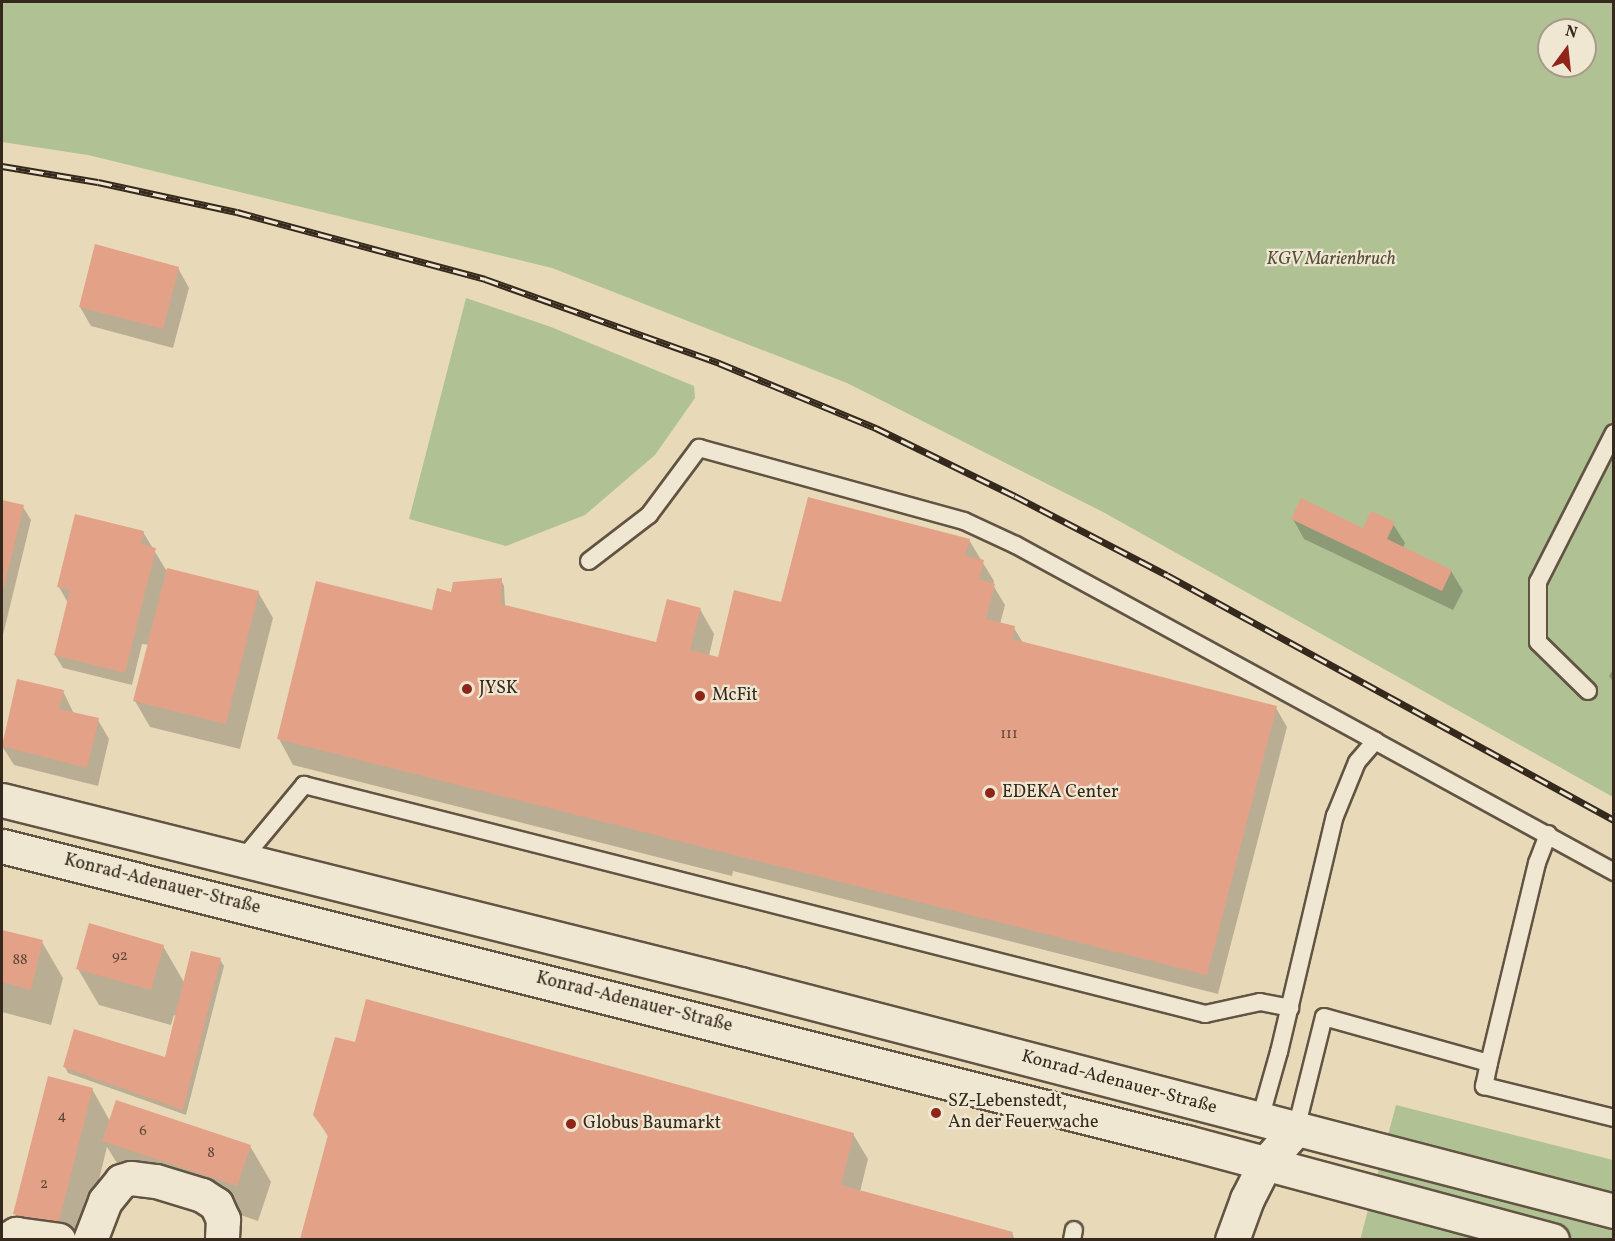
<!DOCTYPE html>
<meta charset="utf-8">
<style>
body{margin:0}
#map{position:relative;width:1615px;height:1241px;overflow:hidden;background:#e8dab9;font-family:Vollkorn,serif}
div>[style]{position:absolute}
.green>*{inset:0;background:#b0c194}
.shadow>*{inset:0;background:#0003}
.building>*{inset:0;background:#e3a287}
.roads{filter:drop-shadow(2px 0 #625443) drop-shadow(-2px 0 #625443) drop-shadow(0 2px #625443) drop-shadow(0 -2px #625443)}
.lane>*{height:16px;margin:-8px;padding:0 8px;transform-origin:8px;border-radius:8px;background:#f0e7d2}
.street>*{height:33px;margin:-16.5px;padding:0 16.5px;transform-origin:16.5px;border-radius:16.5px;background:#f0e7d2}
.secondary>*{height:33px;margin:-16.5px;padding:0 16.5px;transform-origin:16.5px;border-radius:16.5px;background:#f0e7d2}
.rail>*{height:7px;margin-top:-3.5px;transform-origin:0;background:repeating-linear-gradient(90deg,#f0e7d2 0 14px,#35281c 0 28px);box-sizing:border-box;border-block:2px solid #35281c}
.dots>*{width:16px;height:16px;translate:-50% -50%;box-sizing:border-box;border:3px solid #f0e7d2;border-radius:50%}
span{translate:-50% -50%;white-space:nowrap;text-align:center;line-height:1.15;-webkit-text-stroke:4.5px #f0e7d2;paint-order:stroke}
.number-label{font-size:15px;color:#604637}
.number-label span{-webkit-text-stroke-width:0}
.park-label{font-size:18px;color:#544e3a;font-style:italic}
.poi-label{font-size:18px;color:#35281c}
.left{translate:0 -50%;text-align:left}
.street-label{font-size:18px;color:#35281c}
.frame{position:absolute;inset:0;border:3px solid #35281c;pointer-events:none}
.north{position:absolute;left:1537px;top:18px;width:60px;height:60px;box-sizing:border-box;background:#f0e7d2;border:2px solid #a59b89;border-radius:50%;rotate:15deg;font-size:16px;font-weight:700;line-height:24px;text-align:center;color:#35281c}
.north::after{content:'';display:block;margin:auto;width:21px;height:27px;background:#8f2418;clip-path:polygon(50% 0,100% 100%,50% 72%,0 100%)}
</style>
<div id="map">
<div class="green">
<i style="clip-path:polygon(evenodd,2px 2px,1613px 2px,1613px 797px,1103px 512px,847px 383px,552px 268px,88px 155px,2px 142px,2px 2px,1549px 30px,1585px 30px,1585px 66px,1549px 66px,1549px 30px)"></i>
<i style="clip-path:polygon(466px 298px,551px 327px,694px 386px,695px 398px,655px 455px,585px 515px,506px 546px,409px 519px)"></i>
<i style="clip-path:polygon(1396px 1105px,1613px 1160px,1613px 1239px,1360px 1240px)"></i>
</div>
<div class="shadow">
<i style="clip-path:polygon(178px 268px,189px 288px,173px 348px,91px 326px,80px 307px)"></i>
<i style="clip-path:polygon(2px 501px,23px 507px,31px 520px,2px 639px)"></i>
<i style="clip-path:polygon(1293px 519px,1364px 530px,1393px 524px,1405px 543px,1403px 548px,1451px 571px,1463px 591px,1453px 610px,1304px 539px)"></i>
<i style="clip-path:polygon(143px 532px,166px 570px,258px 592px,273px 618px,240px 749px,150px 727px,135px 701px,149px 645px,142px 644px,132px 685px,63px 668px,55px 655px,68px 603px,59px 587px)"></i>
<i style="clip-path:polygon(969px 540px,994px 581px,993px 585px,1005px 605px,1000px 624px,1014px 628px,1023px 643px,1276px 708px,1287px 727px,1218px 994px,733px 871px,732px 876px,293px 765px,279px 739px,454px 594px,501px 580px,504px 586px,505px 606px,657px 644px,700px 609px,714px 634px,709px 656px,719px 658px,780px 603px)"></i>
<i style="clip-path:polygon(1614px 668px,1614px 683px,1609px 676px)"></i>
<i style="clip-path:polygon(63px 691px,74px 714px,98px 720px,109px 739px,98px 786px,14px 765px,2px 746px)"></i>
<i style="clip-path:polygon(2px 931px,42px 942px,63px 978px,51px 1025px,2px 1012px)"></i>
<i style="clip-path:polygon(163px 946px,185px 984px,220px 960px,224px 966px,186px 1115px,68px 1073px,65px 1067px,166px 1059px,177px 1016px,174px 1015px,171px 1025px,99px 1005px,78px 969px)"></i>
<i style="clip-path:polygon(356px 1044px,853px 1134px,868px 1159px,860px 1192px,1012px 1233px,1015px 1240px,301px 1240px,329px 1138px,315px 1115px)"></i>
<i style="clip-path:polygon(92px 1089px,110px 1121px,250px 1146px,271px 1182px,258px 1221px,125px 1176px,107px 1147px,84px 1240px,30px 1240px,15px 1214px)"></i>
</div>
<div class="building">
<i style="clip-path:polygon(95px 244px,179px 267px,163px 329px,79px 307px)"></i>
<i style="clip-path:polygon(808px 497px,970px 539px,965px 556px,984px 560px,979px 579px,995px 584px,986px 619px,1015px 626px,1012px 639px,1277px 706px,1207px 975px,277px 739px,316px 581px,432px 610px,437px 588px,451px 592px,453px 582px,502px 578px,501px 604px,656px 642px,667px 599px,701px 608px,690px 650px,718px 657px,734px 590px,781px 602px)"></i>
<i style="clip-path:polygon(1301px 498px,1363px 528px,1371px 511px,1395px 522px,1387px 539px,1452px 570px,1442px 591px,1291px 519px)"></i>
<i style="clip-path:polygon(2px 500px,24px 505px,2px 595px)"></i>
<i style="clip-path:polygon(75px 514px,144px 531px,141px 544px,156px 548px,125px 673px,54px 655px,70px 590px,57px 587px)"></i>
<i style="clip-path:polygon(167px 568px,259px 591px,226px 724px,133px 701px)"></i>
<i style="clip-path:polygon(17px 679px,64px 690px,59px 709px,99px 718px,87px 768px,2px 746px)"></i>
<i style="clip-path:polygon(89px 923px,164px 945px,151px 990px,76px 969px)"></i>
<i style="clip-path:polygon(2px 930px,43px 940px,31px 990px,2px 982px)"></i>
<i style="clip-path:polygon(191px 951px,221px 958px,183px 1110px,63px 1067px,74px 1029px,165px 1057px)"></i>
<i style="clip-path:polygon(366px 999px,854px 1133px,841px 1185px,1013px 1232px,1010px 1239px,300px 1239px,328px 1135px,313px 1115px,335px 1037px,355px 1042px)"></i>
<i style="clip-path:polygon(48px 1076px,93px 1088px,58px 1225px,13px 1214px)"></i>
<i style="clip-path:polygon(116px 1100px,251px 1145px,237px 1186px,102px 1141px)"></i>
</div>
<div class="roads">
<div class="lane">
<i style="left:589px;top:561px;width:76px;rotate:-37.5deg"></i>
<i style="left:649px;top:515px;width:84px;rotate:-53.3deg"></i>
<i style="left:699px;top:448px;width:275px;rotate:15.4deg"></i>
<i style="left:964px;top:521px;width:57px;rotate:24.8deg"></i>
<i style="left:1016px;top:545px;width:409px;rotate:28.6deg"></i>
<i style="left:1588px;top:691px;width:70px;rotate:-135.6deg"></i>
<i style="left:1538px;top:642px;width:60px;rotate:-90deg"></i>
<i style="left:1538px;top:582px;width:167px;rotate:-63deg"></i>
<i style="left:241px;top:861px;width:99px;rotate:-50.3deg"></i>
<i style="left:304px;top:785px;width:930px;rotate:14.26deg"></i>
<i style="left:1205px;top:1014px;width:56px;rotate:-12.3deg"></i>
<i style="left:1260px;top:1002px;width:31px;rotate:11deg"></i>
<i style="left:1489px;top:1063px;width:206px;rotate:-76.5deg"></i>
<i style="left:1537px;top:863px;width:31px;rotate:-69deg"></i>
<i style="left:1260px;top:1119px;width:70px;rotate:-74.2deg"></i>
<i style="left:1279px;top:1052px;width:243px;rotate:-76.7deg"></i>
<i style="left:1335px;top:816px;width:58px;rotate:-67.8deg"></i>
<i style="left:1357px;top:762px;width:28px;rotate:-49deg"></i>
<i style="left:1375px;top:741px;width:273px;rotate:28.7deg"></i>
<i style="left:1296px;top:1129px;width:115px;rotate:-76deg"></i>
<i style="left:1324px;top:1017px;width:171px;rotate:15.6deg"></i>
<i style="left:1489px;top:1063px;width:24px;rotate:102deg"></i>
<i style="left:1484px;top:1086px;width:134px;rotate:13.8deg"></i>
<i style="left:1072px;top:1240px;width:10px;rotate:-79deg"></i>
</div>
<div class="street">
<i style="left:6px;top:1240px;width:12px;rotate:-31deg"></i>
<i style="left:16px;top:1234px;width:43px;rotate:7.9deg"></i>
<i style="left:90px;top:1240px;width:42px;rotate:-69deg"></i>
<i style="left:105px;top:1201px;width:26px;rotate:-51deg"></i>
<i style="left:121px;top:1181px;width:10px;rotate:-17deg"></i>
<i style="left:131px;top:1178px;width:25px;rotate:7deg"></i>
<i style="left:156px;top:1181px;width:48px;rotate:16.9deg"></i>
<i style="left:202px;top:1195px;width:17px;rotate:33deg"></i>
<i style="left:216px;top:1204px;width:17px;rotate:65deg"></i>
<i style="left:223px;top:1219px;width:21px;rotate:93deg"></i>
<i style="left:1232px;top:1240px;width:44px;rotate:-69.9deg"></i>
<i style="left:1247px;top:1199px;width:39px;rotate:-63deg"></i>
<i style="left:1265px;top:1164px;width:47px;rotate:-48.5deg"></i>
</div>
<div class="secondary">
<i style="left:2px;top:800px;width:761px;rotate:14deg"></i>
<i style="left:740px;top:984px;width:903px;rotate:14.56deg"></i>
<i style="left:2px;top:846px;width:1220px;rotate:14.04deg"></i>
<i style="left:1186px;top:1142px;width:379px;rotate:15deg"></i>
</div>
</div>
<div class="rail">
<i style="left:2px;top:166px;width:97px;rotate:9.5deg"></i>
<i style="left:98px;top:182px;width:142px;rotate:12.2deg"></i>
<i style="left:237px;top:212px;width:257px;rotate:15.1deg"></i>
<i style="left:485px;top:279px;width:249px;rotate:19.7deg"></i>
<i style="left:719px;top:363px;width:170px;rotate:22.5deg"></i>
<i style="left:876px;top:428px;width:155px;rotate:26.1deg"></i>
<i style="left:1015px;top:496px;width:171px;rotate:27.5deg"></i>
<i style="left:1167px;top:575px;width:510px;rotate:28.73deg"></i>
</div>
<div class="dots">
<i style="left:467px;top:689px;background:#8f2418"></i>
<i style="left:700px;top:696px;background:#8f2418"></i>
<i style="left:990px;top:793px;background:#8f2418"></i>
<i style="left:936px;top:1113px;background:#8f2418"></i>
<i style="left:571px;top:1124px;background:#8f2418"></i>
</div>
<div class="number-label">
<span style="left:1009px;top:735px">111</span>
<span style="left:120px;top:957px">92</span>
<span style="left:20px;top:961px">88</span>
<span style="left:62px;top:1117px">4</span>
<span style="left:143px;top:1132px">6</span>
<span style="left:211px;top:1154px">8</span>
<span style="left:44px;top:1185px">2</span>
</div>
<div class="park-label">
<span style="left:1331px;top:260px">KGV Marienbruch</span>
</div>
<div class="poi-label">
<span class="left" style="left:479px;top:689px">JYSK</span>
<span class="left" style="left:712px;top:696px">McFit</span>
<span class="left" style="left:1002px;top:793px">EDEKA Center</span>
<span class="left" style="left:948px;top:1113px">SZ-Lebenstedt,<br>An der Feuerwache</span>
<span class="left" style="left:583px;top:1124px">Globus Baumarkt</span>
</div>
<div class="street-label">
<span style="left:162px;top:885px;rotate:14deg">Konrad-Adenauer-Straße</span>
<span style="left:634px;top:1003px;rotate:14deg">Konrad-Adenauer-Straße</span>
<span style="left:1119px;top:1083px;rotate:15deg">Konrad-Adenauer-Straße</span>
</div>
<div class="frame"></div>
<div class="north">N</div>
</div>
